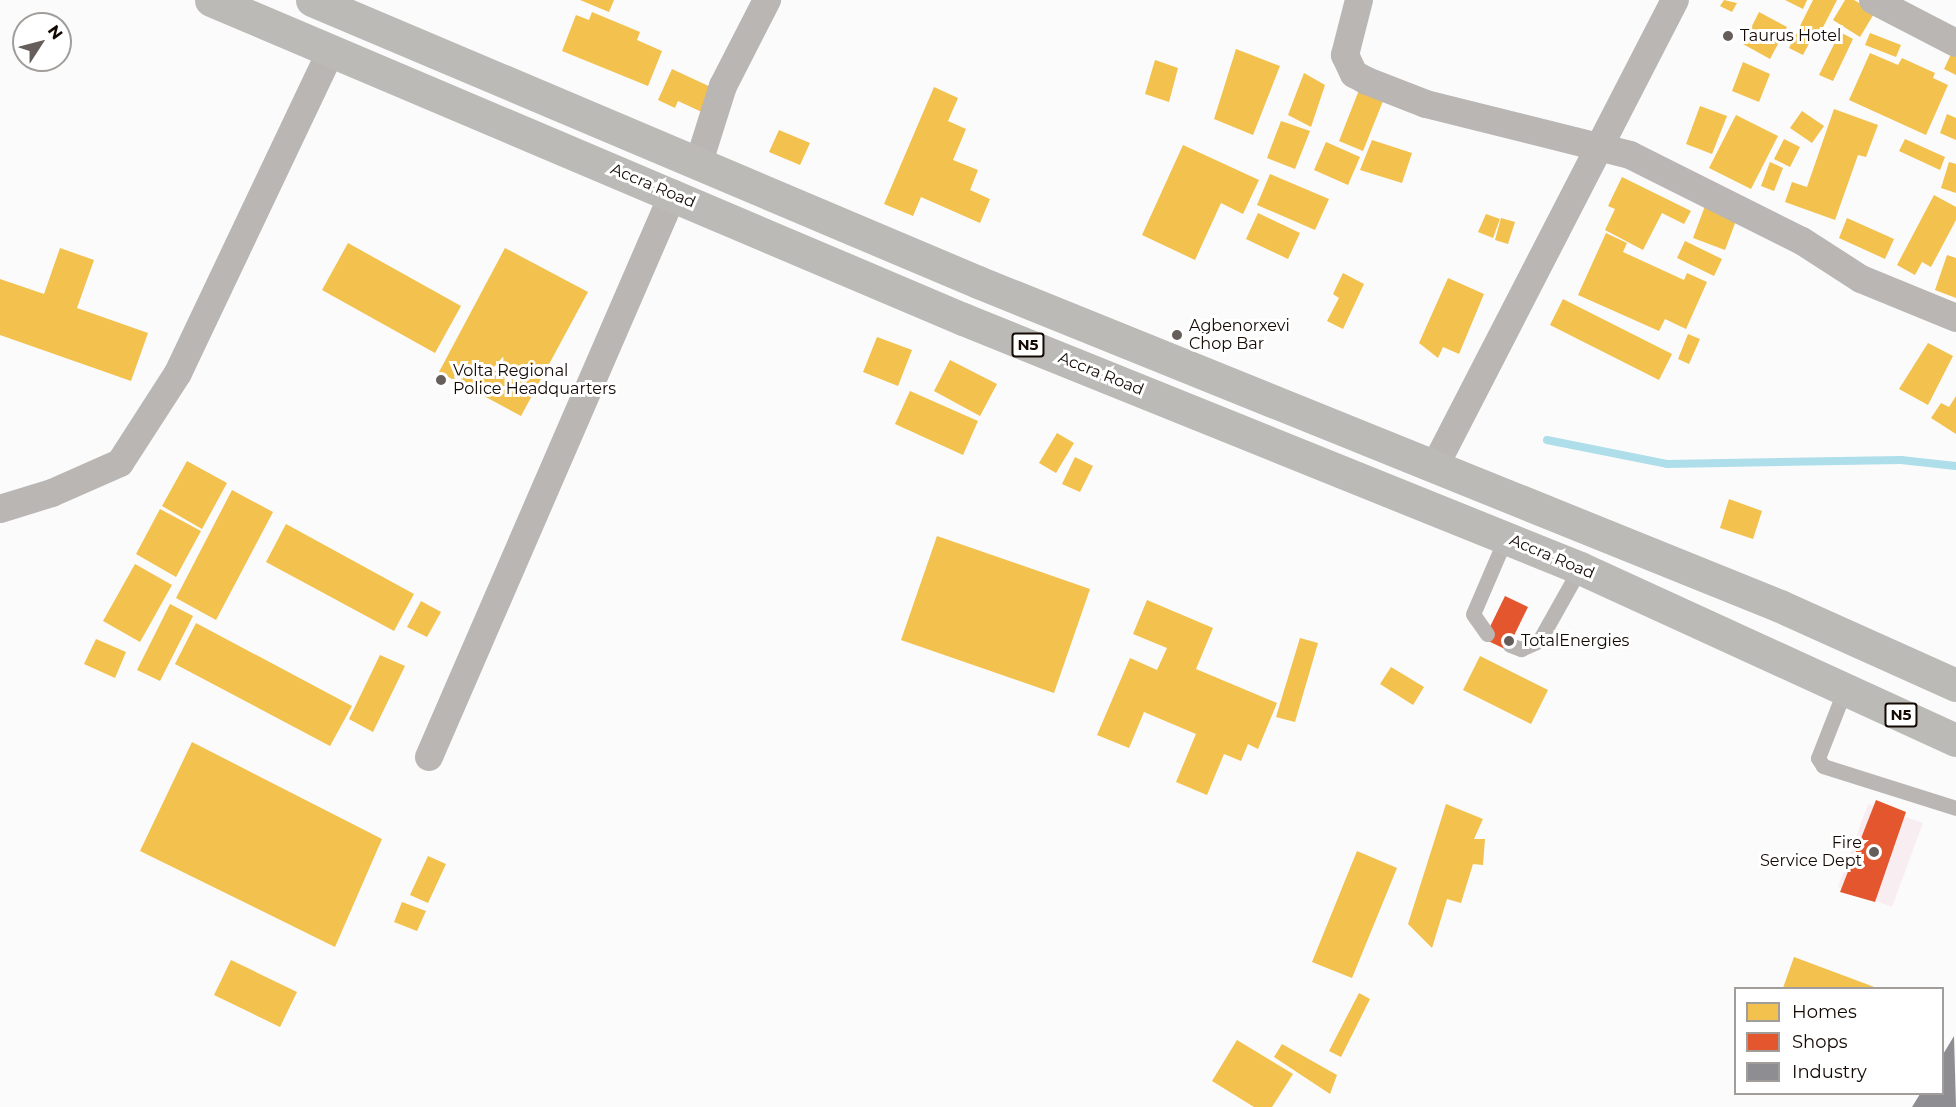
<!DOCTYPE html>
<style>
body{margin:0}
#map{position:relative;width:1956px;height:1107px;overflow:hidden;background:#fbfbfb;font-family:Montserrat,sans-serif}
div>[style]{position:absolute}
.commercial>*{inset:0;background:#f8edf1}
.homes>*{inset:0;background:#f2c14e}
.shops>*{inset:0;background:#e4572e}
.industry>*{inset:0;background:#8d8d92}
.stream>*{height:8px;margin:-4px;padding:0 4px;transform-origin:4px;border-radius:4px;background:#addeea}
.lane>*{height:15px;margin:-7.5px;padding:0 7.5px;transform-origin:7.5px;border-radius:7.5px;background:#bab6b4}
.street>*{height:28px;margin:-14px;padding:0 14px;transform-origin:14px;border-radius:14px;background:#bab6b4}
.primary>*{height:33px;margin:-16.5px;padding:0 16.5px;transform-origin:16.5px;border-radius:16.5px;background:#bbbab7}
.dots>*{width:16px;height:16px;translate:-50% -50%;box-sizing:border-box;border:3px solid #fff;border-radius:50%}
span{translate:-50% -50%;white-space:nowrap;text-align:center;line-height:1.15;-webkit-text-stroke:6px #fff;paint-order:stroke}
.shield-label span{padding:2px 4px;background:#fff;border:2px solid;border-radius:4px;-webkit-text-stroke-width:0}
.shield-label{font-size:15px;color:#140903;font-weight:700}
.poi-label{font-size:16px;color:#140903}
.left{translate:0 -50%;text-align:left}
.right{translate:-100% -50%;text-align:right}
.street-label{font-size:16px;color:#140903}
.legend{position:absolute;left:1734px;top:987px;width:210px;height:108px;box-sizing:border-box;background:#fff;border:2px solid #a19d9a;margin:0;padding:8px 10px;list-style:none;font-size:18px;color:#140903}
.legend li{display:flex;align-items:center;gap:12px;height:30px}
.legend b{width:30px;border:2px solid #a19d9a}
.north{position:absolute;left:12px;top:12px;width:60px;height:60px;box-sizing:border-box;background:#fff;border:2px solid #a19d9a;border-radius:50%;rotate:54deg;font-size:16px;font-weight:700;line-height:24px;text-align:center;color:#140903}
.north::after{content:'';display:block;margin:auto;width:21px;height:27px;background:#655e5a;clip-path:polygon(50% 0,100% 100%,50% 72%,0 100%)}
</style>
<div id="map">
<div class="commercial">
<i style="clip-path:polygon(1868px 804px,1923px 823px,1892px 907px,1838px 887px)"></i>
</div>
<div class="homes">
<i style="clip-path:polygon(580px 0,614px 0,609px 12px)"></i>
<i style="clip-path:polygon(1724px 0,1737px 3px,1732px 12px,1720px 6px)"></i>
<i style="clip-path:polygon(1785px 0,1807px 0,1803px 9px)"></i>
<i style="clip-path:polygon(1813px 0,1837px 0,1818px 37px,1814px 34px,1803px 55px,1789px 48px)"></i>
<i style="clip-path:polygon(1845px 0,1854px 0,1875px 12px,1860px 37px,1833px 20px)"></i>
<i style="clip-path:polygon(592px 12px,640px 32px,637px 40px,662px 51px,648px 86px,562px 51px,576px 15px,589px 20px)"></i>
<i style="clip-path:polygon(1759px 12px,1787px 27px,1770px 59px,1743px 44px)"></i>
<i style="clip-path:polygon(1840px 32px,1853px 39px,1833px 81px,1819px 75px)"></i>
<i style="clip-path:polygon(1870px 33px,1901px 45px,1896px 57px,1865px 45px)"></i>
<i style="clip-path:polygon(1236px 49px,1280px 66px,1253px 135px,1214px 119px)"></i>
<i style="clip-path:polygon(1953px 50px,1956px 52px,1956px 75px,1944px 69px)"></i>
<i style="clip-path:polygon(1870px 53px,1898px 65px,1902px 58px,1935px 73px,1933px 78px,1948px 85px,1926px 135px,1849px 100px)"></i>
<i style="clip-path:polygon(1155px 60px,1178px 68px,1169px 102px,1145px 94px)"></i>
<i style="clip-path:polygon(1743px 62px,1770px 74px,1759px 102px,1732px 91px)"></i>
<i style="clip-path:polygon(672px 69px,715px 89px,704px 113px,678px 101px,675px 108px,658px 100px)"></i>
<i style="clip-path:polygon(1304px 73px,1325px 85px,1311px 127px,1288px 115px)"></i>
<i style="clip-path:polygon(1361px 85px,1385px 96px,1363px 151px,1339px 141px)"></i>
<i style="clip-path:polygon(934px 87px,958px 98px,948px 121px,966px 129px,953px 160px,978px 170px,970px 190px,990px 199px,980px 223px,921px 197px,913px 216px,884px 204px)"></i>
<i style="clip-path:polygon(1700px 106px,1727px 116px,1712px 154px,1686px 144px)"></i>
<i style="clip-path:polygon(1834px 109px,1878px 125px,1866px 157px,1858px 155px,1835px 220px,1785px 202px,1792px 182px,1807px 187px)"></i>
<i style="clip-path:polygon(1802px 111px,1824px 126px,1812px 143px,1790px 128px)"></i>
<i style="clip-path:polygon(1947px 114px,1956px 118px,1956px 140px,1940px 133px)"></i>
<i style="clip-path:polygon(1736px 115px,1778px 136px,1751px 189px,1709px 168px)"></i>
<i style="clip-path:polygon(1281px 121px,1310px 131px,1295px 169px,1267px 158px)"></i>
<i style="clip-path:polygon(779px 130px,810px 143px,800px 165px,769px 152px)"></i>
<i style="clip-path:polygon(1784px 139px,1800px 147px,1790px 167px,1774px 159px)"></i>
<i style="clip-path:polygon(1905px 139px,1945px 157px,1940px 170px,1899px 151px)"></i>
<i style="clip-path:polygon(1372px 140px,1412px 153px,1402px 183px,1360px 170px)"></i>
<i style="clip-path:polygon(1326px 142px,1360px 157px,1348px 185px,1314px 170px)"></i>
<i style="clip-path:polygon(1183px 145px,1259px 180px,1243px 214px,1221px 203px,1195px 260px,1142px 235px)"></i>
<i style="clip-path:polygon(1770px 162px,1783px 168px,1774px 191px,1761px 186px)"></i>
<i style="clip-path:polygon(1949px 162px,1956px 164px,1956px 193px,1941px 188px)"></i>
<i style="clip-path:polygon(1270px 174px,1329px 199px,1315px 230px,1257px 205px)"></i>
<i style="clip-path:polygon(1622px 177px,1691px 211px,1684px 224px,1662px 213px,1643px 250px,1605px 230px,1615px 209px,1608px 206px)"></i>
<i style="clip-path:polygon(1934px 195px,1956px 207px,1956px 220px,1931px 267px,1922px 262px,1915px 275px,1897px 265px)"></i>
<i style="clip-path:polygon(1705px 206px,1737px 218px,1725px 250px,1693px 238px)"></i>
<i style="clip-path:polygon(1258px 213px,1300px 233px,1288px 259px,1246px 239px)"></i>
<i style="clip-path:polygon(1486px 214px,1500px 219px,1493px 238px,1478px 232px)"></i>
<i style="clip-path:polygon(1501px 218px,1515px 222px,1508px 244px,1495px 240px)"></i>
<i style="clip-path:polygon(1847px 218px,1894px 239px,1885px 259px,1839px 238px)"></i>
<i style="clip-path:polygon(1606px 233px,1627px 243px,1623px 252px,1684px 280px,1687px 273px,1707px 282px,1686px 329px,1665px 319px,1659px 331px,1578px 295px)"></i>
<i style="clip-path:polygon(1685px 241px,1722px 259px,1714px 276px,1677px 258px)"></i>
<i style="clip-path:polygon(348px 243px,461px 306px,435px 353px,322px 290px)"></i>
<i style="clip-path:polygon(60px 248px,94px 260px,77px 308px,148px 333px,131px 381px,0 335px,0 279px,44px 294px)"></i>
<i style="clip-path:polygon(505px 248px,588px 292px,521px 416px,439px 372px)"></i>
<i style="clip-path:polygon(1947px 255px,1956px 258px,1956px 298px,1935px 290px)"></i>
<i style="clip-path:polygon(1343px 273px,1364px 284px,1343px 329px,1327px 321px,1339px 298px,1333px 294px)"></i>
<i style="clip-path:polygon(1448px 278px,1484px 294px,1459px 354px,1443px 347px,1438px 358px,1419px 343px)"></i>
<i style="clip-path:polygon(1563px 299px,1672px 354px,1659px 380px,1550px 325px)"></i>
<i style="clip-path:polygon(1688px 334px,1700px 339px,1689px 364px,1678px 359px)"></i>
<i style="clip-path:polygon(877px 337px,912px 350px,898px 386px,863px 372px)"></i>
<i style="clip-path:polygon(1928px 343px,1953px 356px,1928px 405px,1899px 389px)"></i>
<i style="clip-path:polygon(950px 360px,997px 384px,980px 416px,934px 391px)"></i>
<i style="clip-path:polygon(910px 391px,978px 421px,963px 455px,895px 424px)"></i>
<i style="clip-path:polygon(1956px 396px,1956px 434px,1931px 418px,1941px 403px,1949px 407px)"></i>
<i style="clip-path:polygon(1057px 433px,1074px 443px,1056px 473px,1039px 463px)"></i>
<i style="clip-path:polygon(1075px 457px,1093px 466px,1080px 492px,1062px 484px)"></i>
<i style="clip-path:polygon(187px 461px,227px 483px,202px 529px,162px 506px)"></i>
<i style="clip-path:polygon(232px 490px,273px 512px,216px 620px,176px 598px)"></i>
<i style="clip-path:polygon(1729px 499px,1762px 511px,1753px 539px,1720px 528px)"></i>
<i style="clip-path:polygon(160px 509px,201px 531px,176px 577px,136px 554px)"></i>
<i style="clip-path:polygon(286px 524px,414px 594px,394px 631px,266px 562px)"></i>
<i style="clip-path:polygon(937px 536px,1090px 589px,1054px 693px,901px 640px)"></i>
<i style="clip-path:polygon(135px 564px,172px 585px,140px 642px,103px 621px)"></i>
<i style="clip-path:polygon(1147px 600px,1213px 628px,1196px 669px,1277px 703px,1258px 749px,1248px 744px,1241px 761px,1224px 754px,1207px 795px,1176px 782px,1196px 734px,1144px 712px,1129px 748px,1097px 735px,1130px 658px,1157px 670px,1167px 648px,1133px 634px)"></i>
<i style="clip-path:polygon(421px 601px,441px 612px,427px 637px,407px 627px)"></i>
<i style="clip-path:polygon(170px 604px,193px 616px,160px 681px,137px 670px)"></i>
<i style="clip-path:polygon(196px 623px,352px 706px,330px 746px,175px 664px)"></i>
<i style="clip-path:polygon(1300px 638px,1318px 643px,1295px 722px,1276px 717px)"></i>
<i style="clip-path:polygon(96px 639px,126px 652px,115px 678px,84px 664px)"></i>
<i style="clip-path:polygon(380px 655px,405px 666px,373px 732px,349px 719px)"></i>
<i style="clip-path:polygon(1480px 656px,1548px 690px,1531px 724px,1463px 690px)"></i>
<i style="clip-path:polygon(1391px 667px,1424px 687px,1413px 705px,1380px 684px)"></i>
<i style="clip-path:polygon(192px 742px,382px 839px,335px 947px,140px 851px)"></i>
<i style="clip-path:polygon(1446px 804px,1483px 819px,1474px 839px,1485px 839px,1483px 865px,1473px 864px,1461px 903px,1447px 899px,1432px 948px,1408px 924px)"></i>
<i style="clip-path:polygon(1357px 851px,1397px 868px,1352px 978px,1312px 962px)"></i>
<i style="clip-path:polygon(428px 856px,446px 864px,428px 903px,410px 895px)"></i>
<i style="clip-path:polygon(402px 902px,426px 911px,417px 931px,394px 922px)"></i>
<i style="clip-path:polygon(1794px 957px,1877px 988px,1783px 988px)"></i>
<i style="clip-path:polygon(231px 960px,297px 992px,280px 1027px,214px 995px)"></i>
<i style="clip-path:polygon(1359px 993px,1370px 999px,1341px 1057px,1329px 1051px)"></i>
<i style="clip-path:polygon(1237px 1040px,1293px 1074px,1272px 1107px,1254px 1107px,1212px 1081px)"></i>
<i style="clip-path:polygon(1282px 1044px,1337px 1075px,1330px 1094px,1274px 1057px)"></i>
</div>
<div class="shops">
<i style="clip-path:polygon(1505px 596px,1528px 607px,1507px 650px,1484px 639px)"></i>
<i style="clip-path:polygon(1876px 800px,1906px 812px,1875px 902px,1840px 892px)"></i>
</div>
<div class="industry">
<i style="clip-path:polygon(1954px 1036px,1956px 1107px,1912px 1107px,1920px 1094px,1942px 1094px,1942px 1056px)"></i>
</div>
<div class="stream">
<i style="left:1547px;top:440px;width:122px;rotate:11.3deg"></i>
<i style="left:1667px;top:464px;width:234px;rotate:-1deg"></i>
<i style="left:1901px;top:460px;width:55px;rotate:6.2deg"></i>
</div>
<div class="lane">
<i style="left:1487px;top:634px;width:24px;rotate:-125deg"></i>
<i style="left:1473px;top:614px;width:84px;rotate:-66.8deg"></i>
<i style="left:1510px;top:645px;width:12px;rotate:20deg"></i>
<i style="left:1521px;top:649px;width:20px;rotate:-24deg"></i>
<i style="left:1539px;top:641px;width:84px;rotate:-60.7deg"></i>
<i style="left:1845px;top:689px;width:74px;rotate:111.4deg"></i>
<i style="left:1818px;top:758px;width:9px;rotate:58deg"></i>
<i style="left:1823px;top:766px;width:139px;rotate:17.5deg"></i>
</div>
<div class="street">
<i style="left:1359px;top:0;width:57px;rotate:104.3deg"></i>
<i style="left:1345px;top:55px;width:21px;rotate:65deg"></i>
<i style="left:1354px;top:74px;width:15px;rotate:28deg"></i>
<i style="left:1367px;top:81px;width:63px;rotate:21.3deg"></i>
<i style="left:1426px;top:104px;width:210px;rotate:14deg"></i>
<i style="left:1630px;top:155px;width:192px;rotate:26.6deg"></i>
<i style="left:1802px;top:241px;width:70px;rotate:32.8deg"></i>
<i style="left:1861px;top:279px;width:103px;rotate:22.3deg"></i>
<i style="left:1873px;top:0;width:93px;rotate:27.4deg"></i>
<i style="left:699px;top:162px;width:80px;rotate:-72.5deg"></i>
<i style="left:723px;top:86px;width:97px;rotate:-62.9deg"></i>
<i style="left:1435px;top:466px;width:524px;rotate:-62.75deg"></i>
<i style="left:0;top:509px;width:54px;rotate:-17.1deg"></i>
<i style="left:52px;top:493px;width:74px;rotate:-23.8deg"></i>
<i style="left:120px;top:463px;width:107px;rotate:-57.2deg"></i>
<i style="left:178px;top:373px;width:357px;rotate:-64.6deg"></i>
<i style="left:429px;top:757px;width:614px;rotate:-66.57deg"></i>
</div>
<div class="primary">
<i style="left:211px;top:0;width:817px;rotate:22.99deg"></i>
<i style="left:963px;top:319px;width:665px;rotate:21.98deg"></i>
<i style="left:1580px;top:568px;width:413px;rotate:24.6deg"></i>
<i style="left:312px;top:0;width:723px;rotate:22.95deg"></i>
<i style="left:978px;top:282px;width:865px;rotate:22deg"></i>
<i style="left:1780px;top:606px;width:193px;rotate:24.2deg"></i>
</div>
<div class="dots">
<i style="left:1728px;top:36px;background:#655e5a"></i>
<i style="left:1177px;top:335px;background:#655e5a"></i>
<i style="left:441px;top:380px;background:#655e5a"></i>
<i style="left:1509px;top:641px;background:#655e5a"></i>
<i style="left:1874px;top:852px;background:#655e5a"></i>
</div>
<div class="shield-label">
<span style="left:1028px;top:345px">N5</span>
<span style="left:1901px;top:715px">N5</span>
</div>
<div class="poi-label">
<span class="left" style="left:1740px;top:36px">Taurus Hotel</span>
<span class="left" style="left:1189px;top:335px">Agbenorxevi<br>Chop Bar</span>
<span class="left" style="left:453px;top:380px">Volta Regional<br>Police Headquarters</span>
<span class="left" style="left:1521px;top:641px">TotalEnergies</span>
<span class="right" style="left:1862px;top:852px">Fire<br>Service Dept</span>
</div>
<div class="street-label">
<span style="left:653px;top:186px;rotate:23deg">Accra Road</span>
<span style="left:1101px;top:374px;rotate:22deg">Accra Road</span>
<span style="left:1552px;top:557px;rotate:23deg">Accra Road</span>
</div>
<ul class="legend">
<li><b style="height:16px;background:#f2c14e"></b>Homes</li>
<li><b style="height:16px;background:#e4572e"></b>Shops</li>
<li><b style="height:16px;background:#8d8d92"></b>Industry</li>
</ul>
<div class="north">N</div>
</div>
